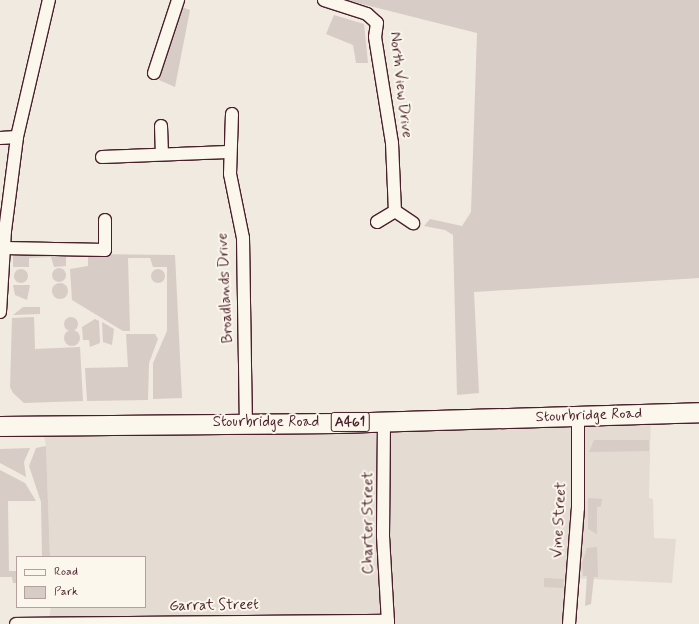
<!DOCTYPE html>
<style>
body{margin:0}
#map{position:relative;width:699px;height:624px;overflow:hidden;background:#f0eae0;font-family:Mynerve,sans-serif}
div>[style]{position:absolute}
.built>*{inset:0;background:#e4dbd2}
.green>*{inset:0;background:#d8ccc6}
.round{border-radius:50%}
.roads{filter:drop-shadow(1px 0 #4a1f2b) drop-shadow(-1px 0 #4a1f2b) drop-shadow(0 1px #4a1f2b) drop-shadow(0 -1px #4a1f2b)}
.minor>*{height:12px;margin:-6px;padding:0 6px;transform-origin:6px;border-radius:6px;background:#fbf7ec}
.primary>*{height:19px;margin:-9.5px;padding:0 9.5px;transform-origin:9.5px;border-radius:9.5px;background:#fbf7ec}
span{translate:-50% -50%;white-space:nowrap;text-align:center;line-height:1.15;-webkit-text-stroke:4px #fbf7ec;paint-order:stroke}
.shield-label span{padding:1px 3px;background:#fbf7ec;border:1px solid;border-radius:3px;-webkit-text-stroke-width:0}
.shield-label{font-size:14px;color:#4a1f2b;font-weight:700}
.street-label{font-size:15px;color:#4a1f2b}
.legend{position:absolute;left:16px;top:556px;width:130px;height:52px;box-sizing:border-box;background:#fbf7ec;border:1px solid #b4a19f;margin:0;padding:5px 7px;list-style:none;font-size:12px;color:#4a1f2b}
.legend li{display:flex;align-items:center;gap:8px;height:20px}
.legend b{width:20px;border:1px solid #b4a19f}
</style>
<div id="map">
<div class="built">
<i style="clip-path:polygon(651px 412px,649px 498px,653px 499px,654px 538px,676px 539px,672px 583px,572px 578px,569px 624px,16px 624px,48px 624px,51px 607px,145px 607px,145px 557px,50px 557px,46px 446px,42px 425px)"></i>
</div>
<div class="green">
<i style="clip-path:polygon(346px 0,699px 0,699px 278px,474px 292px,479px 393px,457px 395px,453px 235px,445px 230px,424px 226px,430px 219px,462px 226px,471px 212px,477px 33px)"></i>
<i style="clip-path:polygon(182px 7px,190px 10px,175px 87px,159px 80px)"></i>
<i style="clip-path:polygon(334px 15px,364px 24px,368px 63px,356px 63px,353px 45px,326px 34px)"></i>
<i style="clip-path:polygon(13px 254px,66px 254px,66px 266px,54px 267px,51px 257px,29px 258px,29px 267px,13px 267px)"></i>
<i style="clip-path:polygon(88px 254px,175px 255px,182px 398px,153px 399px,153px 363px,167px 331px,167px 267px,153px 267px,150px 258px,128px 258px,130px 331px,123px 331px,72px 300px,70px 269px,88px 266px)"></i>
<i class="round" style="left:52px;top:268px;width:14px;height:14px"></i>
<i class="round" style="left:151px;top:269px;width:14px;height:14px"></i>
<i class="round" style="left:14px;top:269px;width:14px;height:14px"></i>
<i class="round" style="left:52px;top:283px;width:16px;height:16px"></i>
<i style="clip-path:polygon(13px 285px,30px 285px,27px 300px,15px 295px)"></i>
<i style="clip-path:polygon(23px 307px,40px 307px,40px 314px,13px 315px)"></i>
<i class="round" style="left:64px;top:317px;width:14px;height:14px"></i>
<i style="clip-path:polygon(34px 317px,35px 349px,80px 347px,83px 401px,24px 403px,13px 393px,10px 387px,12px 318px)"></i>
<i style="clip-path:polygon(95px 319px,99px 321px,100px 343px,90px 347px,89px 340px,83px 340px,82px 327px)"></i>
<i style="clip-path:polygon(102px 322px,114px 329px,112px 345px,103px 342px)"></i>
<i class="round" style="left:64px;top:330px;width:16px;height:16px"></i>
<i style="clip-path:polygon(126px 334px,155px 334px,158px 339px,149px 363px,148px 400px,87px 401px,85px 368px,128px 367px)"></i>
<i style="clip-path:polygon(594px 440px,649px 440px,649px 451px,589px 452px)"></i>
<i style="clip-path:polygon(46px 446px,50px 557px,42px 557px,41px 502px,29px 466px,36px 448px)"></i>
<i style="clip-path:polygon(30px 448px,24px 462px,26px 477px,0 463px,0 449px)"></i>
<i style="clip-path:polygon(0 470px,25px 483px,36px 501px,8px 501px,9px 571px,17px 571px,17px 583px,13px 583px,12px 577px,0 577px)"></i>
<i style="clip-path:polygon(588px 498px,602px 499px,601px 506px,597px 507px,597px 534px,588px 529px)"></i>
<i style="clip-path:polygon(597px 547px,598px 577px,594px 577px,591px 604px,585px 606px,587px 576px,583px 576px,582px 563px,587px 548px)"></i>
<i style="clip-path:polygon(544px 578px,564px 579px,563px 588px,544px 587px)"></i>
</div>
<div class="roads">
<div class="minor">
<i style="left:324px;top:0;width:45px;rotate:18deg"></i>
<i style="left:367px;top:14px;width:13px;rotate:42deg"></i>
<i style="left:377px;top:23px;width:14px;rotate:98deg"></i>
<i style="left:375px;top:37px;width:107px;rotate:80.9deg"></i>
<i style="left:392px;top:143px;width:68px;rotate:87.5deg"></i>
<i style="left:154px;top:73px;width:77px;rotate:-71.8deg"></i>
<i style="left:232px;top:114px;width:60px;rotate:91.9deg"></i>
<i style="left:230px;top:174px;width:65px;rotate:78.5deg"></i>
<i style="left:243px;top:238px;width:185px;rotate:89.1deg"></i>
<i style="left:161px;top:126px;width:28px;rotate:88deg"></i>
<i style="left:0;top:138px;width:17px;rotate:-3deg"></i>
<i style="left:102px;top:157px;width:126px;rotate:-2.3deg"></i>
<i style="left:377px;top:222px;width:21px;rotate:-31deg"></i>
<i style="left:395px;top:211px;width:22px;rotate:34deg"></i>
<i style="left:4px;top:248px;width:101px;rotate:1.1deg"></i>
<i style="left:105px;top:250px;width:30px;rotate:-90deg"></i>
<i style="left:0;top:312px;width:81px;rotate:-86.5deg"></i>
<i style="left:5px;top:231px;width:95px;rotate:-82.7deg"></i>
<i style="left:17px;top:137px;width:141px;rotate:-76.9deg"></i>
<i style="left:384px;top:421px;width:115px;rotate:90.5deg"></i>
<i style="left:383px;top:536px;width:88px;rotate:86.7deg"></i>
<i style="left:16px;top:624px;width:372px;rotate:-0.5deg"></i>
<i style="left:569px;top:624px;width:116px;rotate:-85.6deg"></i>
<i style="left:578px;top:508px;width:91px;rotate:-90deg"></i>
</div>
<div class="primary">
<i style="left:0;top:426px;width:337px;rotate:-0.5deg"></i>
<i style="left:337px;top:423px;width:362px;rotate:-1.7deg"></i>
</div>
</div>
<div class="shield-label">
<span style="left:350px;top:422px">A461</span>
</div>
<div class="street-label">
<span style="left:400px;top:85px;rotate:83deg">North View Drive</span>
<span style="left:226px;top:288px;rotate:-93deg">Broadlands Drive</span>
<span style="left:589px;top:416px;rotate:-2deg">Stourbridge Road</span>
<span style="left:266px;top:423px">Stourbridge Road</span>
<span style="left:560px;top:520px;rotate:-87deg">Vine Street</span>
<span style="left:369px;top:523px;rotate:-90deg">Charter Street</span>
<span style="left:214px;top:606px;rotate:-1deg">Garrat Street</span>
</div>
<ul class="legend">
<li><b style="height:5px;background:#fbf7ec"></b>Road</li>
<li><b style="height:11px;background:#d8ccc6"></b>Park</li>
</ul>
</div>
